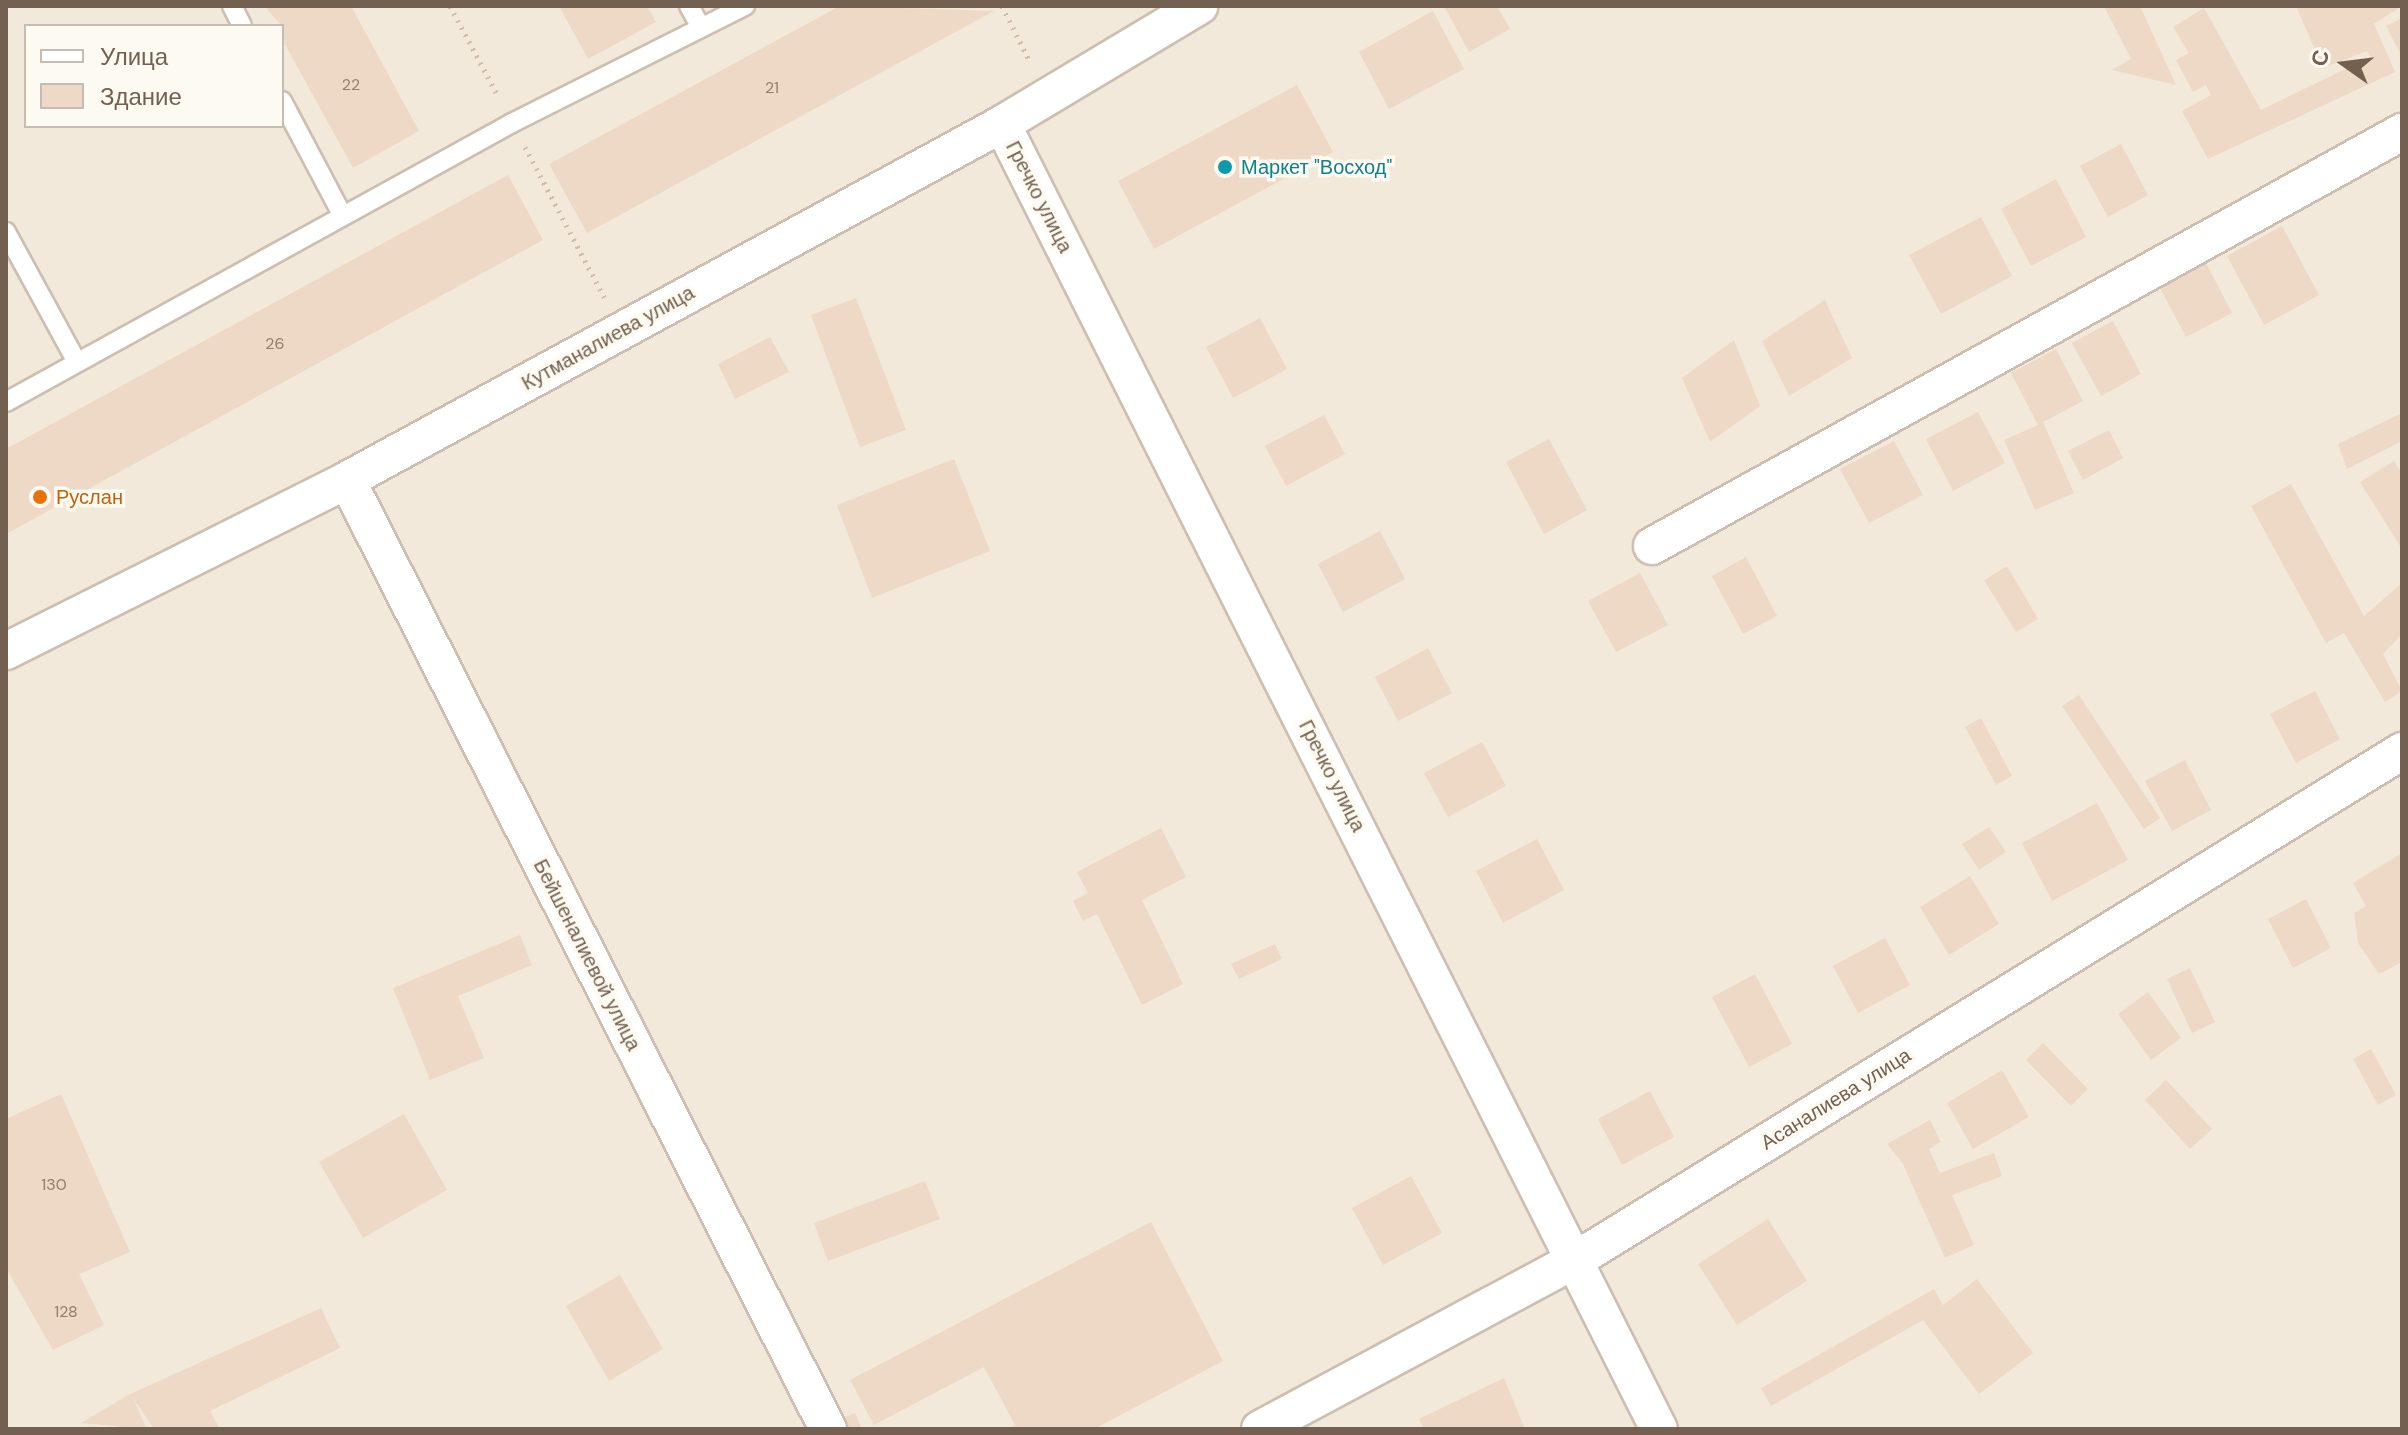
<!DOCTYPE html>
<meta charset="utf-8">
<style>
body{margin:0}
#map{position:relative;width:2408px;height:1435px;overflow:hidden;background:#fbf6eb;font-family:"DM Sans",sans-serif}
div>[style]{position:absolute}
.residential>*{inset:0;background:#f2e9da}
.building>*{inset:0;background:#edd9c5}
.path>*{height:5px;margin-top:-2.5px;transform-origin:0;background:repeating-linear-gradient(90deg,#d2bca8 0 2px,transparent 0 8px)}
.roads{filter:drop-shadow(2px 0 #ccbfb1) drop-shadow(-2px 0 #ccbfb1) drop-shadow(0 2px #ccbfb1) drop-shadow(0 -2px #ccbfb1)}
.service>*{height:18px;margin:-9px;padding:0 9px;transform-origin:9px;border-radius:9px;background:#fff}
.minor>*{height:36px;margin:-18px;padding:0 18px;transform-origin:18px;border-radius:18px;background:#fff}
.dots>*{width:22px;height:22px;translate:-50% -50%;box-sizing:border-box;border:4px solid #fdfaf1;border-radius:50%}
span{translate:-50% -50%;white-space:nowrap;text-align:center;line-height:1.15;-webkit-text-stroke:7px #fdfaf1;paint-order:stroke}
.number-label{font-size:16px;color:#927e6d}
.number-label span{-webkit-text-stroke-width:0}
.culture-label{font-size:20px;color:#0d838f}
.left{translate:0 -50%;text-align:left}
.street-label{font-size:20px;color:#736050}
.food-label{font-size:20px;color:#c56008}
.frame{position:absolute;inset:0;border:8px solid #736050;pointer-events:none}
.legend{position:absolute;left:24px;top:24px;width:260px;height:104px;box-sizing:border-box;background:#fdfaf1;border:2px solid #c6bcb1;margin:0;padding:10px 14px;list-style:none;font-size:24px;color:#736050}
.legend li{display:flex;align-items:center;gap:16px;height:40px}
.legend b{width:40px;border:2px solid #c6bcb1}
.north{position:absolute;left:2304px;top:24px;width:80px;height:80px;-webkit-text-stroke:6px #fdfaf1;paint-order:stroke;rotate:284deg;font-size:22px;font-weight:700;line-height:32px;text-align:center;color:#736050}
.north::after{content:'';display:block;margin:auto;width:28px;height:36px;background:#736050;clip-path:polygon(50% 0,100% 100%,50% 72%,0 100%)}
</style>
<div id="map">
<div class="residential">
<i style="clip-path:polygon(evenodd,6px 6px,2402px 6px,2402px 1429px,6px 1429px,6px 6px,26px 26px,282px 26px,282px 126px,26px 126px,26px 26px)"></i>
</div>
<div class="building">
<i style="clip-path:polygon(264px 6px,351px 6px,419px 131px,353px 168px,282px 39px,282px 26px)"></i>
<i style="clip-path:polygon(559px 6px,647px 6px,656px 22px,588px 59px)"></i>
<i style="clip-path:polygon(840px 6px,994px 11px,587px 233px,549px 164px)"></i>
<i style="clip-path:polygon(1444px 6px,1497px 6px,1510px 29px,1469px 52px)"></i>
<i style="clip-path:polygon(2104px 6px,2140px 6px,2176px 85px,2112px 70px,2131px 59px)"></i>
<i style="clip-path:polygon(2296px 6px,2402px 6px,2374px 24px,2395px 72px,2208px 159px,2182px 111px,2211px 95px,2206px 85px,2193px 92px,2176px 60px,2189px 53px,2173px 27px,2204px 8px,2261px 110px,2370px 57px,2367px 51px,2323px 68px)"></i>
<i style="clip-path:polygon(1433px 11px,1464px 69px,1389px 109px,1359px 52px)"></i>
<i style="clip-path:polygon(2402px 18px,2402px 57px,2386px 26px)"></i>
<i style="clip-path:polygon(1297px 85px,1333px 152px,1154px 249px,1118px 181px)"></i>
<i style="clip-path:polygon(2121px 144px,2148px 195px,2108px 217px,2080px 166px)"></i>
<i style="clip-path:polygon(508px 175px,543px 240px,6px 534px,6px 449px)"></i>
<i style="clip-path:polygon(2056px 179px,2086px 237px,2031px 266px,2001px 209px)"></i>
<i style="clip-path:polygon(1981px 217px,2012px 276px,1941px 314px,1909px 255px)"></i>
<i style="clip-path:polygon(2282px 226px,2319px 295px,2264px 325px,2227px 256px)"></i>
<i style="clip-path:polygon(2206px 263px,2232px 313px,2186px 337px,2160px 288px)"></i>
<i style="clip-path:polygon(856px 298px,906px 430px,860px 447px,811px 315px)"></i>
<i style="clip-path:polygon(1825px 300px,1852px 358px,1789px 396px,1762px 341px)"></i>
<i style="clip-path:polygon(1260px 318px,1287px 369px,1233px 398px,1206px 347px)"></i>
<i style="clip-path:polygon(2113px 321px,2141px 374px,2101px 396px,2072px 343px)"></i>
<i style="clip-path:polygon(770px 337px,789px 372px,735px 399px,718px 364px)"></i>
<i style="clip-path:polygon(1734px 340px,1760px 406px,1710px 442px,1682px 378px)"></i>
<i style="clip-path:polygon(2056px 349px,2083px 401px,2043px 422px,2074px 493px,2035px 510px,2004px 440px,2038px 425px,2011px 373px)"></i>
<i style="clip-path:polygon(1978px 412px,2005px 463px,1953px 491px,1926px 439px)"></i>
<i style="clip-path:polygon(2402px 413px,2402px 441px,2347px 469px,2338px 444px)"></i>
<i style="clip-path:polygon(1324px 415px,1345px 454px,1286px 486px,1265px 446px)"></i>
<i style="clip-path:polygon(2109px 430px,2123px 458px,2083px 480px,2068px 451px)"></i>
<i style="clip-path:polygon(1549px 439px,1587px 510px,1544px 534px,1506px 462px)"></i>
<i style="clip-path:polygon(1894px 441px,1923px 495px,1869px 523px,1840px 469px)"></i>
<i style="clip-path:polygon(954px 459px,990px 551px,872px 598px,837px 505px)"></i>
<i style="clip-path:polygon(2394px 461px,2402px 474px,2402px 549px,2360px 482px)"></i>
<i style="clip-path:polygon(2291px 484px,2364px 616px,2402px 583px,2402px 634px,2383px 654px,2402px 691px,2385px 702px,2344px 633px,2326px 643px,2251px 506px)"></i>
<i style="clip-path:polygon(1380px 531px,1405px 579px,1343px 612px,1318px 564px)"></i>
<i style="clip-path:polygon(1746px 557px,1777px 616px,1743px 634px,1712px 576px)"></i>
<i style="clip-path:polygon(2007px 566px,2038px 619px,2016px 632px,1984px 580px)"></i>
<i style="clip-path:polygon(1640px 573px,1668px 625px,1616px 652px,1588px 601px)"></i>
<i style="clip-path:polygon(1428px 648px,1452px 693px,1398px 721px,1375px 677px)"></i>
<i style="clip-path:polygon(2315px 691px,2340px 739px,2296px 763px,2270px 714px)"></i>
<i style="clip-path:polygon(2079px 695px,2160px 818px,2144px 829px,2062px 706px)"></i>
<i style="clip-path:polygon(1981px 718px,2012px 776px,1996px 785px,1965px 727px)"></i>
<i style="clip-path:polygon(1482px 742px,1506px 786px,1448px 817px,1424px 773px)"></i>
<i style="clip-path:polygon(2185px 760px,2211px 810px,2172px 831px,2145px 781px)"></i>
<i style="clip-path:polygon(2097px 803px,2128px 860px,2052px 901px,2022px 843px)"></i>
<i style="clip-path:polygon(1989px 827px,2006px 852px,1979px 870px,1962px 844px)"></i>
<i style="clip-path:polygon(1161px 828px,1186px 877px,1142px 900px,1183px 984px,1142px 1005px,1097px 914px,1083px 921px,1073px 901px,1088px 893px,1077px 872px)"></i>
<i style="clip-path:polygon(1537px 839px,1564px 890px,1503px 923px,1476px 871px)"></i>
<i style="clip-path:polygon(2402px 853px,2402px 962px,2379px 974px,2358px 943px,2354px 913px,2366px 906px,2353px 883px)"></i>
<i style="clip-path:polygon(1970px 876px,1999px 924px,1949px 955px,1920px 907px)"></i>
<i style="clip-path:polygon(2306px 899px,2331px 948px,2293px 968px,2268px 919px)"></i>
<i style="clip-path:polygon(520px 935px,532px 965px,458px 996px,484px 1058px,430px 1080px,393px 988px)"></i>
<i style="clip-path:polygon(1885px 938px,1910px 985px,1858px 1013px,1833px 966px)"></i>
<i style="clip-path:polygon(1275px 944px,1282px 959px,1239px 979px,1231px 964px)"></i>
<i style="clip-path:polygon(2190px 968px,2215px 1022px,2192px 1033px,2167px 979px)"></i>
<i style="clip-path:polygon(1755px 974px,1792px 1044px,1749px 1067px,1712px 997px)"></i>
<i style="clip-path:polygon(2148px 992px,2181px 1038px,2151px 1060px,2118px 1014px)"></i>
<i style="clip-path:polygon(2043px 1043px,2088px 1089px,2071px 1106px,2026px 1060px)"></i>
<i style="clip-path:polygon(2371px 1049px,2396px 1095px,2378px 1105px,2353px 1059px)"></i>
<i style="clip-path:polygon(2002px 1070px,2029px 1117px,1973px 1149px,1947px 1103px)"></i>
<i style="clip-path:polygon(2166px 1080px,2212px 1129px,2190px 1149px,2145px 1100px)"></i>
<i style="clip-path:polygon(1650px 1091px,1674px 1137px,1622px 1165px,1598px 1119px)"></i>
<i style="clip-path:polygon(61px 1094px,130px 1252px,79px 1274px,104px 1325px,53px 1350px,6px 1268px,6px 1119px)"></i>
<i style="clip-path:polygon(404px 1114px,447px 1190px,363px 1238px,319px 1162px)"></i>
<i style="clip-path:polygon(1930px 1120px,1941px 1142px,1929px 1149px,1940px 1173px,1994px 1153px,2002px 1176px,1952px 1195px,1974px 1245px,1945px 1258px,1903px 1164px,1887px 1144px)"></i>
<i style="clip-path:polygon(1411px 1176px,1442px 1233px,1383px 1265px,1352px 1208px)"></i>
<i style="clip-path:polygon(925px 1181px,940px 1219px,828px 1261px,814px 1223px)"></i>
<i style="clip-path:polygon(1768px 1219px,1807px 1281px,1737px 1325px,1698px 1264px)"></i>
<i style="clip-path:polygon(1151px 1222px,1223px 1361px,1094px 1429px,1007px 1429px,1015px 1425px,984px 1367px,874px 1425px,850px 1380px)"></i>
<i style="clip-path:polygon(620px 1275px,663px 1349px,609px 1381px,566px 1306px)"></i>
<i style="clip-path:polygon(1977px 1279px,2033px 1353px,1979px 1394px,1923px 1320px,1771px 1406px,1761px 1388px,1934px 1289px,1943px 1305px)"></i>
<i style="clip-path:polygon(321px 1308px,340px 1348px,210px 1411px,220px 1429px,154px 1429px,133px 1398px,147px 1429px,81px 1423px,130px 1394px)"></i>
<i style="clip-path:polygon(1504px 1378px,1525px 1429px,1424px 1429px,1419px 1419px)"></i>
<i style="clip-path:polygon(855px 1413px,862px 1429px,840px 1429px,836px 1421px)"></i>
</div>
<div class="path">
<i style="left:450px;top:6px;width:102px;rotate:61.9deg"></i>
<i style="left:1002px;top:6px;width:63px;rotate:63.4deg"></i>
<i style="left:525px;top:147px;width:170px;rotate:62.2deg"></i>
</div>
<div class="roads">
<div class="service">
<i style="left:232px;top:6px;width:22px;rotate:63deg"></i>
<i style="left:689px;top:6px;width:25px;rotate:61deg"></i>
<i style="left:282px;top:101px;width:130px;rotate:62.1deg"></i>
<i style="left:6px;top:232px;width:148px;rotate:61.4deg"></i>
<i style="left:6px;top:402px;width:578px;rotate:-28.87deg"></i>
<i style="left:512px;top:123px;width:261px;rotate:-26.7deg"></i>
</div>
<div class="minor">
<i style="left:1002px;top:124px;width:1461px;rotate:63.28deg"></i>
<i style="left:347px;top:480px;width:1064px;rotate:63.12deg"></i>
<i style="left:1652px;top:546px;width:857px;rotate:-28.9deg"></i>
<i style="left:6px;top:651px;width:381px;rotate:-26.6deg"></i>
<i style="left:347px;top:480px;width:745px;rotate:-28.52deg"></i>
<i style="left:1002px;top:124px;width:230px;rotate:-30.9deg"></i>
<i style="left:1260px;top:1429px;width:360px;rotate:-28.2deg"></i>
<i style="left:1577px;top:1259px;width:969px;rotate:-31.62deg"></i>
</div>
</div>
<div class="dots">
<i style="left:1225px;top:167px;background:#0f9aa8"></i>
<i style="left:40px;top:497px;background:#e8710a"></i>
</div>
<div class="number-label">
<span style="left:351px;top:85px">22</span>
<span style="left:772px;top:88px">21</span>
<span style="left:275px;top:344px">26</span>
<span style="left:54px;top:1185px">130</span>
<span style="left:66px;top:1312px">128</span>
</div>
<div class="culture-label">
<span class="left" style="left:1241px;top:167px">Маркет "Восход"</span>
</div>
<div class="street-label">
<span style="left:1039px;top:197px;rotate:63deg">Гречко улица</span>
<span style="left:608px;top:338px;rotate:-29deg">Кутманалиева улица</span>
<span style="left:1332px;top:776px;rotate:63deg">Гречко улица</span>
<span style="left:587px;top:955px;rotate:63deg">Бейшеналиевой улица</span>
<span style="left:1836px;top:1099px;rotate:-32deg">Асаналиева улица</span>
</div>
<div class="food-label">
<span class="left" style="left:56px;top:497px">Руслан</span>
</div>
<div class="frame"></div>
<ul class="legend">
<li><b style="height:10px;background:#fff"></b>Улица</li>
<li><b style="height:22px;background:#edd9c5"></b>Здание</li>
</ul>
<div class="north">С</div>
</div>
